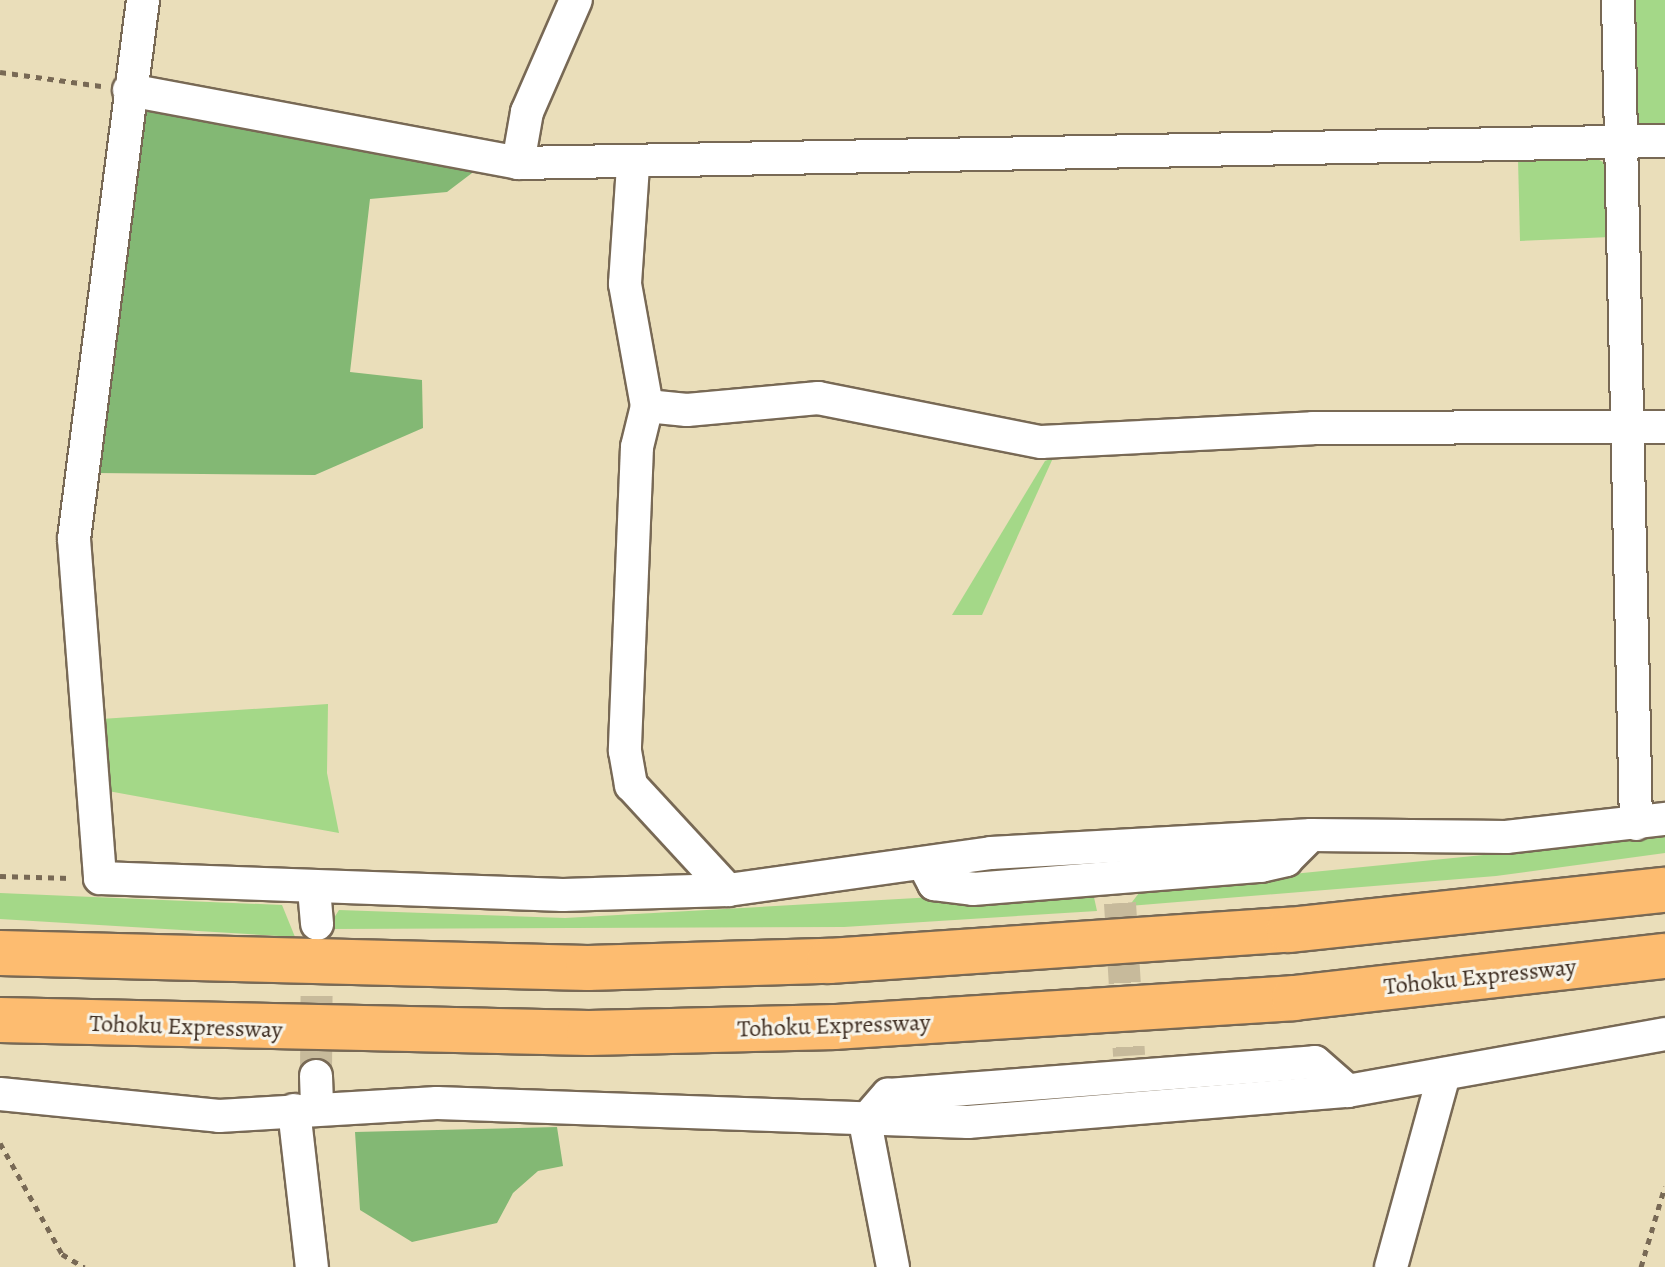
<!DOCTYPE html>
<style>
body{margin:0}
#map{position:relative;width:1665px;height:1267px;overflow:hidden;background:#eadeba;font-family:Alegreya,serif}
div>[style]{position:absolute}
.green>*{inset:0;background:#a4d888}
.forest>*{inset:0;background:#83b874}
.minor-tunnel>*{height:32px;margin-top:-16px;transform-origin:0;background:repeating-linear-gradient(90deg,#c7ba9b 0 32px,transparent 0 48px)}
.path>*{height:5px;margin-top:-2.5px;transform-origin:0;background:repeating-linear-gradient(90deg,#786955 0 6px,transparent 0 12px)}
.roads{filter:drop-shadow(2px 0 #786955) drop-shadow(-2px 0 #786955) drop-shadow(0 2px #786955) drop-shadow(0 -2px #786955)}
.minor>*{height:32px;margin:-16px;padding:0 16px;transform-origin:16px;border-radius:16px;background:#fff}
.highway>*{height:44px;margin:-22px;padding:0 22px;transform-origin:22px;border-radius:22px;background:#fdbc70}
span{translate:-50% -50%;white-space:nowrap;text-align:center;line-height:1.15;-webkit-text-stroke:6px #f7f3e8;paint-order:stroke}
.street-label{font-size:24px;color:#3b2a1e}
</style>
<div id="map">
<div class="green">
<i style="clip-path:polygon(1629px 0,1665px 0,1665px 129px,1640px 131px,1631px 124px)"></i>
<i style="clip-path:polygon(1594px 157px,1610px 166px,1610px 237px,1520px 241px,1518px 159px)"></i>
<i style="clip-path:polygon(1053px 458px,982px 615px,952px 615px,1045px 461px)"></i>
<i style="clip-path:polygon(328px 704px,327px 773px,339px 833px,108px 791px,101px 719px)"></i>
<i style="clip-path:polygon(1665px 837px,1665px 853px,1496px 876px,1129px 906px,1142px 889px)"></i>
<i style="clip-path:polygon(1092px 888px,1097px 911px,844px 927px,327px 929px,339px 910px,565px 918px)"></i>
<i style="clip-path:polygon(0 893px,282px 905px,295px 937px,0 919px)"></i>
</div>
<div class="forest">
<i style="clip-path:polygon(143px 108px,476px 170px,447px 192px,370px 199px,350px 372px,422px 380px,423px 428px,315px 475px,95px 473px)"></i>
<i style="clip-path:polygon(557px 1127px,563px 1166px,538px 1171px,513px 1193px,497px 1223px,412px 1242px,360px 1210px,355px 1132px)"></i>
</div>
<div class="minor-tunnel">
<i style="left:1120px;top:903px;width:153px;rotate:86.6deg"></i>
<i style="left:316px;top:1076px;width:137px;rotate:-89.6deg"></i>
</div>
<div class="path">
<i style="left:0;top:72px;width:102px;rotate:7.9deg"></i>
<i style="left:0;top:876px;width:71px;rotate:1.6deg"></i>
<i style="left:0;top:1143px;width:127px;rotate:60.8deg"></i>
<i style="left:62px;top:1254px;width:26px;rotate:31deg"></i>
<i style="left:1641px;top:1267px;width:84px;rotate:-73.5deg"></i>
</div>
<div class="roads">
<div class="minor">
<i style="left:143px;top:0;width:543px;rotate:97.3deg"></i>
<i style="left:74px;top:539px;width:340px;rotate:85.6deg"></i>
<i style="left:100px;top:878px;width:463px;rotate:2.1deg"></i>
<i style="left:563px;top:895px;width:165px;rotate:-1.7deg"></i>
<i style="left:728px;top:890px;width:266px;rotate:-8deg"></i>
<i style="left:991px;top:853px;width:321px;rotate:-3.2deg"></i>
<i style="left:1311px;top:835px;width:195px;rotate:0.6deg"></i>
<i style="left:1506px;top:837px;width:160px;rotate:-6.5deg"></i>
<i style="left:1618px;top:0;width:824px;rotate:88.75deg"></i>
<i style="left:129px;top:90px;width:396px;rotate:10.6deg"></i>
<i style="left:518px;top:163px;width:1147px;rotate:-1.1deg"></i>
<i style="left:518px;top:163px;width:52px;rotate:-80deg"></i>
<i style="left:527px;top:112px;width:122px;rotate:-66.4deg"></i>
<i style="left:633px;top:166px;width:118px;rotate:93.9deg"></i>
<i style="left:625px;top:284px;width:124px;rotate:79.8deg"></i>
<i style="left:647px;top:406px;width:42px;rotate:103.7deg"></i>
<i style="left:637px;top:447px;width:304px;rotate:92.3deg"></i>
<i style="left:625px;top:751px;width:35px;rotate:80deg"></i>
<i style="left:631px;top:785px;width:143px;rotate:47.3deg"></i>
<i style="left:647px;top:406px;width:40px;rotate:5.7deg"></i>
<i style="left:687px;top:410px;width:132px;rotate:-5.2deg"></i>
<i style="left:818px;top:398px;width:227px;rotate:11.2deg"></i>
<i style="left:1041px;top:442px;width:272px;rotate:-2.9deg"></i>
<i style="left:1313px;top:428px;width:352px;rotate:-0.2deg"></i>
<i style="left:923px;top:863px;width:24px;rotate:62deg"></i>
<i style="left:934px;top:884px;width:39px;rotate:7deg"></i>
<i style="left:973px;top:889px;width:289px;rotate:-4.6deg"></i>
<i style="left:1261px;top:866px;width:26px;rotate:-13deg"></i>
<i style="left:1286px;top:860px;width:35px;rotate:-45deg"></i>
<i style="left:314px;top:889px;width:35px;rotate:85deg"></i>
<i style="left:316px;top:1076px;width:33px;rotate:88deg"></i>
<i style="left:0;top:1094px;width:220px;rotate:5.7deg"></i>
<i style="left:219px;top:1116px;width:218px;rotate:-3.4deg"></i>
<i style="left:437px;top:1103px;width:531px;rotate:2.05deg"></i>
<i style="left:968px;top:1122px;width:381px;rotate:-4.7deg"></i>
<i style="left:1348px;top:1091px;width:322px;rotate:-10.2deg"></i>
<i style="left:294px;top:1110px;width:158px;rotate:83.5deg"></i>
<i style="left:893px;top:1267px;width:149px;rotate:-100.9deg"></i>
<i style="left:865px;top:1121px;width:35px;rotate:-49deg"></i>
<i style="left:888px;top:1095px;width:428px;rotate:-4.4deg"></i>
<i style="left:1315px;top:1062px;width:44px;rotate:41.3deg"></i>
<i style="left:1391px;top:1267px;width:200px;rotate:-74.6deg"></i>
</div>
<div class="highway">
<i style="left:0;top:953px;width:588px;rotate:1.46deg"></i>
<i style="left:588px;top:968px;width:241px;rotate:-1.7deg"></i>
<i style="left:829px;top:961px;width:461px;rotate:-3.9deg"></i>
<i style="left:1289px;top:930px;width:378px;rotate:-6.1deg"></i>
<i style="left:0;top:1020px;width:589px;rotate:1.26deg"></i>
<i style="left:589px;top:1033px;width:246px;rotate:-1.4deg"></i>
<i style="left:835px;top:1027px;width:460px;rotate:-3.6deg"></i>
<i style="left:1294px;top:998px;width:373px;rotate:-6.5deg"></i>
</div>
</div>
<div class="street-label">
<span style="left:1480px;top:977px;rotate:-6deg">Tohoku Expressway</span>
<span style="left:834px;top:1026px;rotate:-2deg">Tohoku Expressway</span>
<span style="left:186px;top:1027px;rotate:2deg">Tohoku Expressway</span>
</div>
</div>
